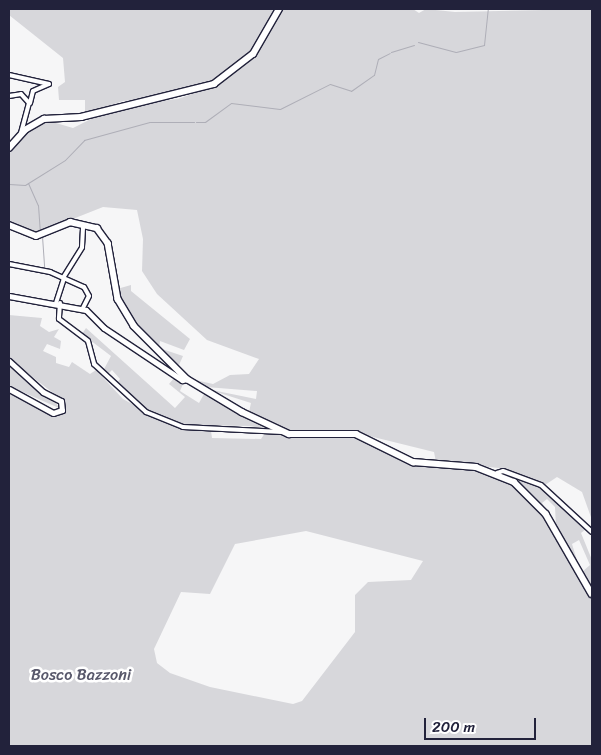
<!DOCTYPE html>
<style>
body{margin:0}
#map{position:relative;width:601px;height:755px;overflow:hidden;background:#f6f6f7;font-family:Sriracha,sans-serif}
div>[style]{position:absolute}
.green>*{inset:0;background:#d7d7db}
.stream>*{height:1px;margin:-0.5px;padding:0 0.5px;transform-origin:0.5px;border-radius:0.5px;background:#aeaeb7}
.roads{filter:drop-shadow(1px 0 #22223b) drop-shadow(-1px 0 #22223b) drop-shadow(0 1px #22223b) drop-shadow(0 -1px #22223b)}
.minor>*{height:4px;margin:-2px;padding:0 2px;transform-origin:2px;border-radius:2px;background:#fff}
.tertiary>*{height:5px;margin:-2.5px;padding:0 2.5px;transform-origin:2.5px;border-radius:2.5px;background:#fff}
.secondary>*{height:5.5px;margin:-2.75px;padding:0 2.75px;transform-origin:2.75px;border-radius:2.75px;background:#fff}
span{translate:-50% -50%;white-space:nowrap;text-align:center;line-height:1.15;-webkit-text-stroke:5px #fff;paint-order:stroke}
.park-label{font-size:16px;color:#58586b}
.frame{position:absolute;inset:0;border:10px solid #22223b;pointer-events:none}
.scale{position:absolute;left:424px;top:718px;width:112px;height:22px;box-sizing:border-box;border:2px solid #22223b;border-top:0;padding-left:6px;font-size:15px;line-height:18px;white-space:nowrap;color:#22223b;-webkit-text-stroke:4px #fff;paint-order:stroke}
</style>
<div id="map">
<div class="green">
<i style="clip-path:polygon(9px 9px,276px 9px,254px 49px,211px 83px,164px 97px,123px 101px,85px 114px,85px 100px,59px 100px,58px 87px,65px 82px,63px 58px,9px 15px)"></i>
<i style="clip-path:polygon(281px 9px,413px 9px,419px 13px,426px 9px,455px 12px,592px 9px,592px 520px,582px 492px,557px 477px,545px 485px,499px 468px,436px 462px,434px 452px,349px 431px,289px 432px,249px 412px,251px 403px,207px 389px,256px 399px,257px 391px,206px 387px,191px 379px,213px 384px,230px 375px,249px 374px,259px 359px,207px 340px,157px 294px,142px 271px,143px 239px,137px 210px,103px 207px,35px 234px,9px 223px,9px 152px,27px 131px,49px 121px,73px 128px,101px 114px,139px 103px,178px 99px,217px 85px,255px 56px)"></i>
<i style="clip-path:polygon(131px 285px,131px 291px,190px 339px,184px 350px,160px 341px,159px 348px,183px 356px,179px 365px,161px 353px,123px 307px,117px 289px)"></i>
<i style="clip-path:polygon(evenodd,9px 315px,42px 318px,40px 326px,49px 332px,59px 329px,54px 337px,61px 341px,60px 349px,47px 344px,43px 351px,56px 357px,56px 363px,69px 367px,72px 362px,90px 374px,96px 370px,123px 399px,168px 424px,211px 431px,212px 438px,261px 439px,265px 433px,352px 436px,412px 464px,469px 468px,511px 483px,541px 511px,592px 599px,592px 746px,9px 746px,9px 391px,49px 414px,57px 417px,65px 409px,61px 399px,9px 359px,9px 315px,306px 531px,423px 561px,411px 580px,368px 582px,355px 595px,355px 632px,302px 701px,293px 704px,210px 687px,170px 673px,157px 663px,154px 649px,181px 592px,210px 594px,235px 544px,306px 531px)"></i>
<i style="clip-path:polygon(86px 328px,175px 408px,185px 397px,169px 384px,174px 378px,183px 384px,180px 391px,199px 403px,204px 394px,275px 431px,250px 426px,186px 425px,149px 412px,120px 388px,116px 384px,120px 379px,112px 370px,107px 375px,103px 371px,111px 356px,82px 334px)"></i>
<i style="clip-path:polygon(9px 363px,55px 401px,59px 408px,9px 386px)"></i>
<i style="clip-path:polygon(503px 474px,543px 488px,586px 529px,581px 533px,592px 560px,592px 588px,582px 572px,590px 565px,579px 540px,572px 544px,579px 567px,556px 527px,555px 507px,547px 499px,542px 503px,553px 524px,529px 491px)"></i>
</div>
<div class="stream">
<i style="left:418px;top:42px;width:39px;rotate:15deg"></i>
<i style="left:456px;top:52px;width:29px;rotate:-14deg"></i>
<i style="left:484px;top:45px;width:36px;rotate:-84deg"></i>
<i style="left:391px;top:52px;width:24px;rotate:-17deg"></i>
<i style="left:196px;top:122px;width:9px"></i>
<i style="left:205px;top:122px;width:32px;rotate:-36deg"></i>
<i style="left:231px;top:103px;width:49px;rotate:7deg"></i>
<i style="left:280px;top:109px;width:56px;rotate:-26.6deg"></i>
<i style="left:330px;top:84px;width:22px;rotate:18deg"></i>
<i style="left:351px;top:91px;width:28px;rotate:-35deg"></i>
<i style="left:374px;top:75px;width:16px;rotate:-76deg"></i>
<i style="left:378px;top:59px;width:13px;rotate:-27deg"></i>
<i style="left:28px;top:183px;width:24px;rotate:66deg"></i>
<i style="left:38px;top:205px;width:26px;rotate:86deg"></i>
<i style="left:9px;top:184px;width:16px;rotate:4deg"></i>
<i style="left:25px;top:185px;width:47px;rotate:-32deg"></i>
<i style="left:65px;top:160px;width:28px;rotate:-46deg"></i>
<i style="left:84px;top:140px;width:68px;rotate:-15.3deg"></i>
<i style="left:150px;top:122px;width:44px"></i>
<i style="left:42px;top:236px;width:31px;rotate:86deg"></i>
</div>
<div class="roads">
<div class="minor">
<i style="left:9px;top:75px;width:41px;rotate:12.7deg"></i>
<i style="left:9px;top:96px;width:12px;rotate:-9deg"></i>
<i style="left:21px;top:94px;width:12px;rotate:48deg"></i>
<i style="left:29px;top:103px;width:31px;rotate:105deg"></i>
<i style="left:30px;top:103px;width:12px;rotate:-76deg"></i>
<i style="left:33px;top:91px;width:17px;rotate:-24deg"></i>
<i style="left:9px;top:264px;width:42px;rotate:11deg"></i>
<i style="left:50px;top:272px;width:37px;rotate:24deg"></i>
<i style="left:84px;top:287px;width:10px;rotate:61deg"></i>
<i style="left:89px;top:296px;width:13px;rotate:117deg"></i>
<i style="left:63px;top:278px;width:36px;rotate:-58deg"></i>
<i style="left:82px;top:247px;width:21px;rotate:-87deg"></i>
<i style="left:56px;top:303px;width:25px;rotate:-72deg"></i>
<i style="left:60px;top:303px;width:16px;rotate:94deg"></i>
<i style="left:59px;top:319px;width:36px;rotate:37deg"></i>
<i style="left:88px;top:341px;width:24px;rotate:75deg"></i>
<i style="left:94px;top:364px;width:71px;rotate:42.7deg"></i>
<i style="left:146px;top:412px;width:40px;rotate:22deg"></i>
<i style="left:183px;top:427px;width:99px;rotate:2.9deg"></i>
<i style="left:497px;top:473px;width:6px;rotate:-18deg"></i>
<i style="left:503px;top:471px;width:40px;rotate:20.2deg"></i>
<i style="left:541px;top:485px;width:69px;rotate:42.7deg"></i>
</div>
<div class="tertiary">
<i style="left:9px;top:296px;width:78px;rotate:10.3deg"></i>
<i style="left:86px;top:310px;width:25px;rotate:45deg"></i>
<i style="left:104px;top:328px;width:94px;rotate:33.7deg"></i>
<i style="left:182px;top:380px;width:5px;rotate:-11deg"></i>
<i style="left:9px;top:361px;width:46px;rotate:42.4deg"></i>
<i style="left:43px;top:392px;width:20px;rotate:27deg"></i>
<i style="left:61px;top:401px;width:9px;rotate:84deg"></i>
<i style="left:62px;top:410px;width:9px;rotate:162deg"></i>
<i style="left:53px;top:413px;width:50px;rotate:-151.4deg"></i>
</div>
<div class="secondary">
<i style="left:9px;top:148px;width:24px;rotate:-48deg"></i>
<i style="left:25px;top:130px;width:22px;rotate:-30deg"></i>
<i style="left:44px;top:119px;width:37px;rotate:-3deg"></i>
<i style="left:81px;top:117px;width:137px;rotate:-13.9deg"></i>
<i style="left:214px;top:84px;width:49px;rotate:-37.6deg"></i>
<i style="left:253px;top:54px;width:52px;rotate:-60deg"></i>
<i style="left:9px;top:225px;width:29px;rotate:22deg"></i>
<i style="left:36px;top:236px;width:37px;rotate:-22deg"></i>
<i style="left:70px;top:222px;width:28px;rotate:13deg"></i>
<i style="left:97px;top:228px;width:19px;rotate:54deg"></i>
<i style="left:108px;top:243px;width:57px;rotate:79.9deg"></i>
<i style="left:118px;top:299px;width:31px;rotate:59deg"></i>
<i style="left:134px;top:326px;width:75px;rotate:45deg"></i>
<i style="left:187px;top:379px;width:64px;rotate:31deg"></i>
<i style="left:242px;top:412px;width:52px;rotate:25.1deg"></i>
<i style="left:289px;top:434px;width:67px"></i>
<i style="left:356px;top:434px;width:64px;rotate:26.2deg"></i>
<i style="left:413px;top:462px;width:63px;rotate:4.5deg"></i>
<i style="left:476px;top:467px;width:41px;rotate:21.5deg"></i>
<i style="left:514px;top:482px;width:45px;rotate:45deg"></i>
<i style="left:546px;top:514px;width:92px;rotate:60.1deg"></i>
</div>
</div>
<div class="park-label">
<span style="left:81px;top:675px">Bosco Bazzoni</span>
</div>
<div class="frame"></div>
<div class="scale">200 m</div>
</div>
